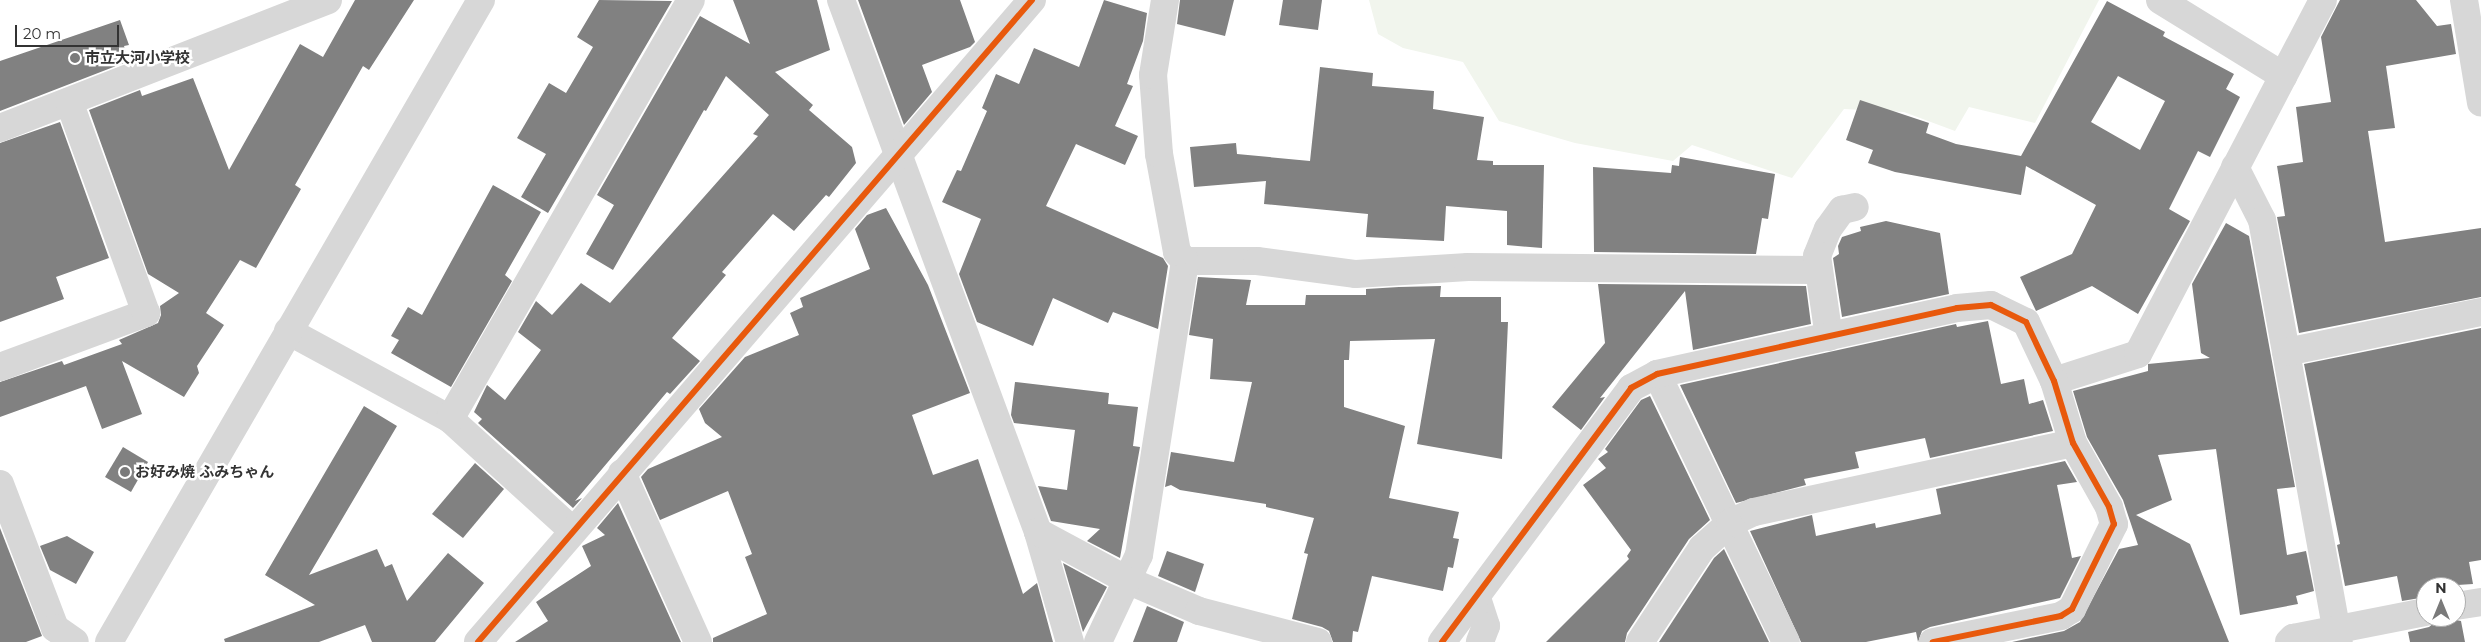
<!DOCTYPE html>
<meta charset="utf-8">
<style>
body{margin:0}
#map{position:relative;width:2481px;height:642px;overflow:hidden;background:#fff;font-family:Montserrat,"Noto Sans JP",sans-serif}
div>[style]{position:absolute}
.green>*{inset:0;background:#f1f5ed}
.building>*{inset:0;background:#818181}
.street>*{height:28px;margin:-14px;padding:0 14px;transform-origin:14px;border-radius:14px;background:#d7d7d7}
.cycleway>*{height:6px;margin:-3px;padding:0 3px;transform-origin:3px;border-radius:3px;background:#e8590c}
.dots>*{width:14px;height:14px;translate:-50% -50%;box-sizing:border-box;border:2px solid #fff;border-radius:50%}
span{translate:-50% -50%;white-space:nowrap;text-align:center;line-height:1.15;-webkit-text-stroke:5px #fff;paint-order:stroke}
.poi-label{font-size:15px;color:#333;font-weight:700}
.left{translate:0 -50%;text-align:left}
.north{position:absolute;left:2416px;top:577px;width:50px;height:50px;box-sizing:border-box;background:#fff;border:1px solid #adadad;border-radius:50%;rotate:0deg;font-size:14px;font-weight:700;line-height:20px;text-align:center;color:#333}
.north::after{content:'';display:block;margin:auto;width:18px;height:22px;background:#7a7a7a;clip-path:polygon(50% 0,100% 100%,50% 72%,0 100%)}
.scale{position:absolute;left:15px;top:25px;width:104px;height:22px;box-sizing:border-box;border:2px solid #333;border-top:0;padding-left:6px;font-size:15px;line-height:18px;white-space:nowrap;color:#333;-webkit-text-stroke:4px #fff;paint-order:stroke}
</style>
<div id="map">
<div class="green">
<i style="clip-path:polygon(1369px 0,2099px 0,2035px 123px,1969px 107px,1955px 131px,1904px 112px,1844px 109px,1792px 178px,1692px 145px,1673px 161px,1575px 143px,1499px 121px,1463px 62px,1403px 48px,1378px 34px)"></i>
</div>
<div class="building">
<i style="clip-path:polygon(355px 0,414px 0,369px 70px,363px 66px,295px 185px,301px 189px,256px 268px,240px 260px,206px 313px,224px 325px,197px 366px,199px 373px,184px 397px,122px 361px,142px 414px,102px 429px,86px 386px,0 417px,0 382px,62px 361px,64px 365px,122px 344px,119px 340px,158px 323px,161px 315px,160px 306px,179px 293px,148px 274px,89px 110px,140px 90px,142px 96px,193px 78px,229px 170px,300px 44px,323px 57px)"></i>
<i style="clip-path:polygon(599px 0,672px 1px,548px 213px,521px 197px,546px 154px,517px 138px,549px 83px,566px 93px,593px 47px,577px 37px)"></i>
<i style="clip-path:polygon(733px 0,817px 0,830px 50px,775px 72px,813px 105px,809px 110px,852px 147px,856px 163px,829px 197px,826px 195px,794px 231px,773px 214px,722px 272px,726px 275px,672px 338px,700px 361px,670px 394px,667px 392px,575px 501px,582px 498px,573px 508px,478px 423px,482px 419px,474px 412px,487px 385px,505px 400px,541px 350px,518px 332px,536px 301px,552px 315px,581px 283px,610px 303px,758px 136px,753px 134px,769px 115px,726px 76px,706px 111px,704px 110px,613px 270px,586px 254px,614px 205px,597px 195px,700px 16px,750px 44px)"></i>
<i style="clip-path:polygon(858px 0,960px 0,975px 42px,970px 47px,922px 65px,932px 92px,904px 125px)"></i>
<i style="clip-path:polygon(1104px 0,1147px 13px,1143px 41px,1127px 84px,1133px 86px,1115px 126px,1138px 136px,1125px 165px,1076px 144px,1046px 206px,1163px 258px,1168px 266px,1158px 329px,1113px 312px,1108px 323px,1053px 298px,1033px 346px,977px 322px,959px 274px,981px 219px,942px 202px,957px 170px,961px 171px,987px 111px,982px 108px,996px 74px,1019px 84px,1034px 48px,1079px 67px)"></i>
<i style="clip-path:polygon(1180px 0,1234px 0,1225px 36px,1177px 24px)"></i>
<i style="clip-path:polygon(1283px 0,1322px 0,1318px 30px,1279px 25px)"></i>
<i style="clip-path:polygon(2340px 0,2416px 0,2437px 26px,2451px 24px,2456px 54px,2386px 66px,2395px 128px,2368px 131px,2385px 242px,2481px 228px,2481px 297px,2299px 333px,2277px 217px,2285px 216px,2277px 166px,2303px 162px,2296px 107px,2331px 102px,2321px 37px)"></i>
<i style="clip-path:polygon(evenodd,2107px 1px,2165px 32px,2163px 36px,2234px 74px,2226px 89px,2240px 97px,2210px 157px,2198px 151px,2169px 209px,2190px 221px,2138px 314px,2092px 286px,2036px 311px,2020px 277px,2072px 254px,2096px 205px,2026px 166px,2021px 195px,1895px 172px,1868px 163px,1873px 150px,1846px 140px,1860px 100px,1929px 123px,1926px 133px,1956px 144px,2021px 156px,2107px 1px,2118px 76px,2165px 101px,2140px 150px,2091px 122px,2118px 76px)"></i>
<i style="clip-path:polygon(120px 20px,129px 45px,124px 46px,129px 61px,0 111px,0 61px)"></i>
<i style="clip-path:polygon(1320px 67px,1373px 73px,1372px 86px,1434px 91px,1433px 109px,1484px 117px,1477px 160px,1493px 161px,1493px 165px,1544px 165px,1542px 248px,1507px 245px,1507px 211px,1446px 206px,1444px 241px,1366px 237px,1368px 214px,1264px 204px,1266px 181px,1194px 187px,1190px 147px,1236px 143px,1237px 154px,1310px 161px)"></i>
<i style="clip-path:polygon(60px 122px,109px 258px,56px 277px,64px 299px,0 322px,0 143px)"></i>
<i style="clip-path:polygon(1680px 157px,1775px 174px,1768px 219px,1762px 218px,1756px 254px,1594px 252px,1593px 167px,1671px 173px,1672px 165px,1679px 166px)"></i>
<i style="clip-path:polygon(493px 185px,541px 212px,505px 275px,512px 281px,451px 387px,391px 353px,399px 340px,391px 336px,408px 307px,422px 315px)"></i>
<i style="clip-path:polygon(886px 208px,928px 285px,970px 393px,912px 415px,933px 475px,978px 459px,1023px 594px,1037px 583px,1053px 642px,713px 642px,713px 638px,767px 614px,745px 557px,752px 554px,728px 491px,660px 520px,641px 477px,648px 469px,722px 437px,705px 423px,699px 409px,745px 357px,799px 335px,790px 313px,803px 307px,800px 298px,870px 269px,855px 229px,867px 215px)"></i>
<i style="clip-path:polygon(1886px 221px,1940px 233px,1949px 294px,1842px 317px,1833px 258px,1839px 254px,1838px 246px,1842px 237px,1861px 231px,1860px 227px)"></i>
<i style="clip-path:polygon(2226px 223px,2249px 236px,2295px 487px,2277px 489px,2287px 555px,2306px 551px,2314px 591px,2296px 596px,2298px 604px,2240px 615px,2216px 449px,2158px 455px,2172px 500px,2136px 515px,2190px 544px,2229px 642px,2012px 642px,2064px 631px,2080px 622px,2119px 549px,2138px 545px,2123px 500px,2087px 437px,2073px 391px,2148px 371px,2148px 364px,2210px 358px,2201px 353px,2192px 284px)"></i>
<i style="clip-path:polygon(1198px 277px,1251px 280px,1246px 305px,1305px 305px,1306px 295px,1366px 295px,1366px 289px,1399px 287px,1441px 286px,1440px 297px,1501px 297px,1501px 322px,1508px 322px,1502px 459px,1417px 444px,1435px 339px,1350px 341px,1349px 360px,1344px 360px,1344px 407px,1405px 426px,1389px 498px,1459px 512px,1453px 538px,1459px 539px,1453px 568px,1448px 567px,1443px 591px,1372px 576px,1358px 632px,1353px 631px,1352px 642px,1333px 642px,1329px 631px,1322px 627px,1292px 619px,1308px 554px,1304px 553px,1314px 518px,1266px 507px,1266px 504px,1180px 490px,1171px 485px,1165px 487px,1171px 452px,1234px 462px,1252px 382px,1210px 379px,1213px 339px,1189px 335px)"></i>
<i style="clip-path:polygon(1598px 284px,1806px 286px,1811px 324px,1693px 350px,1685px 291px,1600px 398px,1605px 397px,1581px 430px,1552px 407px,1605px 343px)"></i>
<i style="clip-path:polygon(1988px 321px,2001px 384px,2024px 379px,2029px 404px,2043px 400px,2053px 431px,1930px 458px,1925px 438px,1855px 452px,1859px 468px,1804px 479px,1806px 485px,1736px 503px,1680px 385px,1956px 324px,1957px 327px)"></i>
<i style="clip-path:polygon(2481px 328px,2481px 560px,2469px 562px,2473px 584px,2426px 587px,2426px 597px,2402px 601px,2397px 576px,2345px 586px,2337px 545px,2340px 544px,2304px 364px)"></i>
<i style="clip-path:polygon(1015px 382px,1109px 393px,1108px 404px,1138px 407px,1133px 446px,1140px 447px,1120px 558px,1087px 541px,1100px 529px,1051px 521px,1038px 486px,1067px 490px,1075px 430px,1014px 423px,1011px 415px)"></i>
<i style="clip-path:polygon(1650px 396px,1710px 520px,1689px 539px,1627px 633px,1625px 642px,1546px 642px,1629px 559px,1627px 556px,1631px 550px,1583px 485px,1606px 468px,1598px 459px,1608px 452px,1605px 449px,1641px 400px)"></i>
<i style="clip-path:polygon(364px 406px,397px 426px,309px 575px,377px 549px,385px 567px,392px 564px,407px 601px,448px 553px,484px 583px,435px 642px,372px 642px,365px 625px,319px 642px,225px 642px,224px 639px,315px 605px,265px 575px)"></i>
<i style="clip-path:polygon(123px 447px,148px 462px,131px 492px,105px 477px)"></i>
<i style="clip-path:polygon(2065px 461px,2077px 482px,2057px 485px,2072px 558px,2081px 556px,2060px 598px,1930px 627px,1922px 631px,1918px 642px,1916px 632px,1866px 642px,1801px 642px,1750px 531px,1812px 515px,1816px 536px,1875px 523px,1876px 528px,1941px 514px,1936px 489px)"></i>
<i style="clip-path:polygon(475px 463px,504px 489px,463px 538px,432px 514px)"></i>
<i style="clip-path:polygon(618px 503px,681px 642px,515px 642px,548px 621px,536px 602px,591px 566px,582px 546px,605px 535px,597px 528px)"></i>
<i style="clip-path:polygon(0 528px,42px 636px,26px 642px,0 642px)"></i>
<i style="clip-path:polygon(67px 536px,94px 552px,76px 584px,50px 570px,40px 546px)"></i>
<i style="clip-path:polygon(1724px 549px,1769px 642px,1659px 642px,1714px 558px)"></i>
<i style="clip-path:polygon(1167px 551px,1204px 564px,1195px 592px,1158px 576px)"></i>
<i style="clip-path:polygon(1063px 563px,1107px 587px,1083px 632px)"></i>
<i style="clip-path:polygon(1147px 606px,1184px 622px,1177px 642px,1133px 642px)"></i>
<i style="clip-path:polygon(2441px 617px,2461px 621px,2465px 642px,2410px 642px,2408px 632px,2429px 627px)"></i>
</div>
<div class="street">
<i style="left:841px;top:0;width:567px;rotate:69.68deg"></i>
<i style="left:1038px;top:532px;width:115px;rotate:73.8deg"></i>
<i style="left:2160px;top:0;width:145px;rotate:31.7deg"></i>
<i style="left:2464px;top:0;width:104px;rotate:80.6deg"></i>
<i style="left:0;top:128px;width:352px;rotate:-21.3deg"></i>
<i style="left:2235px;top:167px;width:59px;rotate:63deg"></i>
<i style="left:2262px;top:220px;width:429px;rotate:79.7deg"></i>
<i style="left:1185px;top:261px;width:72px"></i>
<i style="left:1257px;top:261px;width:100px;rotate:7.5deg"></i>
<i style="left:1356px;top:274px;width:112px;rotate:-3.6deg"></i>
<i style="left:1468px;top:267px;width:349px;rotate:0.5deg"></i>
<i style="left:288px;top:331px;width:184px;rotate:28.5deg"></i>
<i style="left:450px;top:419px;width:166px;rotate:42.3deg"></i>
<i style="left:1829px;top:337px;width:82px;rotate:-98.4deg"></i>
<i style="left:1817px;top:256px;width:29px;rotate:-68deg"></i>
<i style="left:1828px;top:229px;width:24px;rotate:-54deg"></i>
<i style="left:1842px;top:210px;width:13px;rotate:-13deg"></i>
<i style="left:2286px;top:352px;width:199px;rotate:-11.6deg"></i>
<i style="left:0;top:367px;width:156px;rotate:-20.3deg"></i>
<i style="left:146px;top:313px;width:225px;rotate:-110deg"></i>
<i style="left:1657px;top:374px;width:297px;rotate:64.3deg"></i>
<i style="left:2054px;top:381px;width:88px;rotate:-17.8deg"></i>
<i style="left:2138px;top:354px;width:399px;rotate:-62.4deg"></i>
<i style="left:450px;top:419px;width:483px;rotate:-60.1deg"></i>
<i style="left:622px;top:473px;width:185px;rotate:65.8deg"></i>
<i style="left:0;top:484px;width:154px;rotate:69.1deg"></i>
<i style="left:55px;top:628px;width:24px;rotate:35deg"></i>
<i style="left:1038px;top:532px;width:103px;rotate:28.3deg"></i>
<i style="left:1129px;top:581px;width:76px;rotate:23.2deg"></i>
<i style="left:1199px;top:611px;width:123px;rotate:14.6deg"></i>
<i style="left:1477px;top:598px;width:29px;rotate:72deg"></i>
<i style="left:1486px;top:626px;width:17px;rotate:111deg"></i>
<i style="left:2456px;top:606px;width:25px;rotate:-9deg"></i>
<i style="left:109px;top:642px;width:742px;rotate:-59.91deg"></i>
<i style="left:478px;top:642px;width:848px;rotate:-49.21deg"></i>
<i style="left:1098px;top:642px;width:96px;rotate:-64.8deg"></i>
<i style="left:1139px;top:555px;width:298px;rotate:-81.1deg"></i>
<i style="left:1185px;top:261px;width:12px;rotate:-132deg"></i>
<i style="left:1177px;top:252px;width:100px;rotate:-100.4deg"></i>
<i style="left:1159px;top:154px;width:79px;rotate:-94.3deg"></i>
<i style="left:1153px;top:75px;width:76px;rotate:-80.9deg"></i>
<i style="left:1442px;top:642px;width:317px;rotate:-53.3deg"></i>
<i style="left:1631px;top:388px;width:30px;rotate:-28deg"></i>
<i style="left:1657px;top:374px;width:307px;rotate:-12.4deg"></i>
<i style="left:1957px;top:308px;width:34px;rotate:-5deg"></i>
<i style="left:1991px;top:305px;width:39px;rotate:26deg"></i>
<i style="left:2026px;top:322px;width:65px;rotate:64.6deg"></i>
<i style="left:2054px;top:381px;width:65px;rotate:73deg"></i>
<i style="left:2073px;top:443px;width:73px;rotate:60.6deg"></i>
<i style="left:2109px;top:507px;width:18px;rotate:74deg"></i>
<i style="left:2114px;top:524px;width:95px;rotate:116.3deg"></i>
<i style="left:2072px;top:609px;width:13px;rotate:148deg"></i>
<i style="left:2061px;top:616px;width:131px;rotate:168.5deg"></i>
<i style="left:1640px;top:642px;width:113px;rotate:-56.6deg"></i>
<i style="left:1702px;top:548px;width:38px;rotate:-42deg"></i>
<i style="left:1730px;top:523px;width:26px;rotate:-25deg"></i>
<i style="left:1754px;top:512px;width:326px;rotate:-12.2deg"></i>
<i style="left:2289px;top:642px;width:6px;rotate:-45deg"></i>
<i style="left:2293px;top:638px;width:136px;rotate:-11.1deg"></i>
</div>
<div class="cycleway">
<i style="left:478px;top:642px;width:848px;rotate:-49.21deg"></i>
<i style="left:1442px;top:642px;width:317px;rotate:-53.3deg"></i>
<i style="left:1631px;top:388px;width:30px;rotate:-28deg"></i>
<i style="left:1657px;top:374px;width:307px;rotate:-12.4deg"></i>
<i style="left:1957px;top:308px;width:34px;rotate:-5deg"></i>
<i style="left:1991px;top:305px;width:39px;rotate:26deg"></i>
<i style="left:2026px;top:322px;width:65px;rotate:64.6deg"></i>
<i style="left:2054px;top:381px;width:65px;rotate:73deg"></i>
<i style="left:2073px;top:443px;width:73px;rotate:60.6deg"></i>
<i style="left:2109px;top:507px;width:18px;rotate:74deg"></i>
<i style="left:2114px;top:524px;width:95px;rotate:116.3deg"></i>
<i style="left:2072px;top:609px;width:13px;rotate:148deg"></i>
<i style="left:2061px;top:616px;width:131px;rotate:168.5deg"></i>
</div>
<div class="dots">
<i style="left:75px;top:58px;background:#7a7a7a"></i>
<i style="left:125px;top:472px;background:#7a7a7a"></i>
</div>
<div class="poi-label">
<span class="left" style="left:85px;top:58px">市立大河小学校</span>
<span class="left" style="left:135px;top:472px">お好み焼 ふみちゃん</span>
</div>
<div class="north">N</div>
<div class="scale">20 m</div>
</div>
